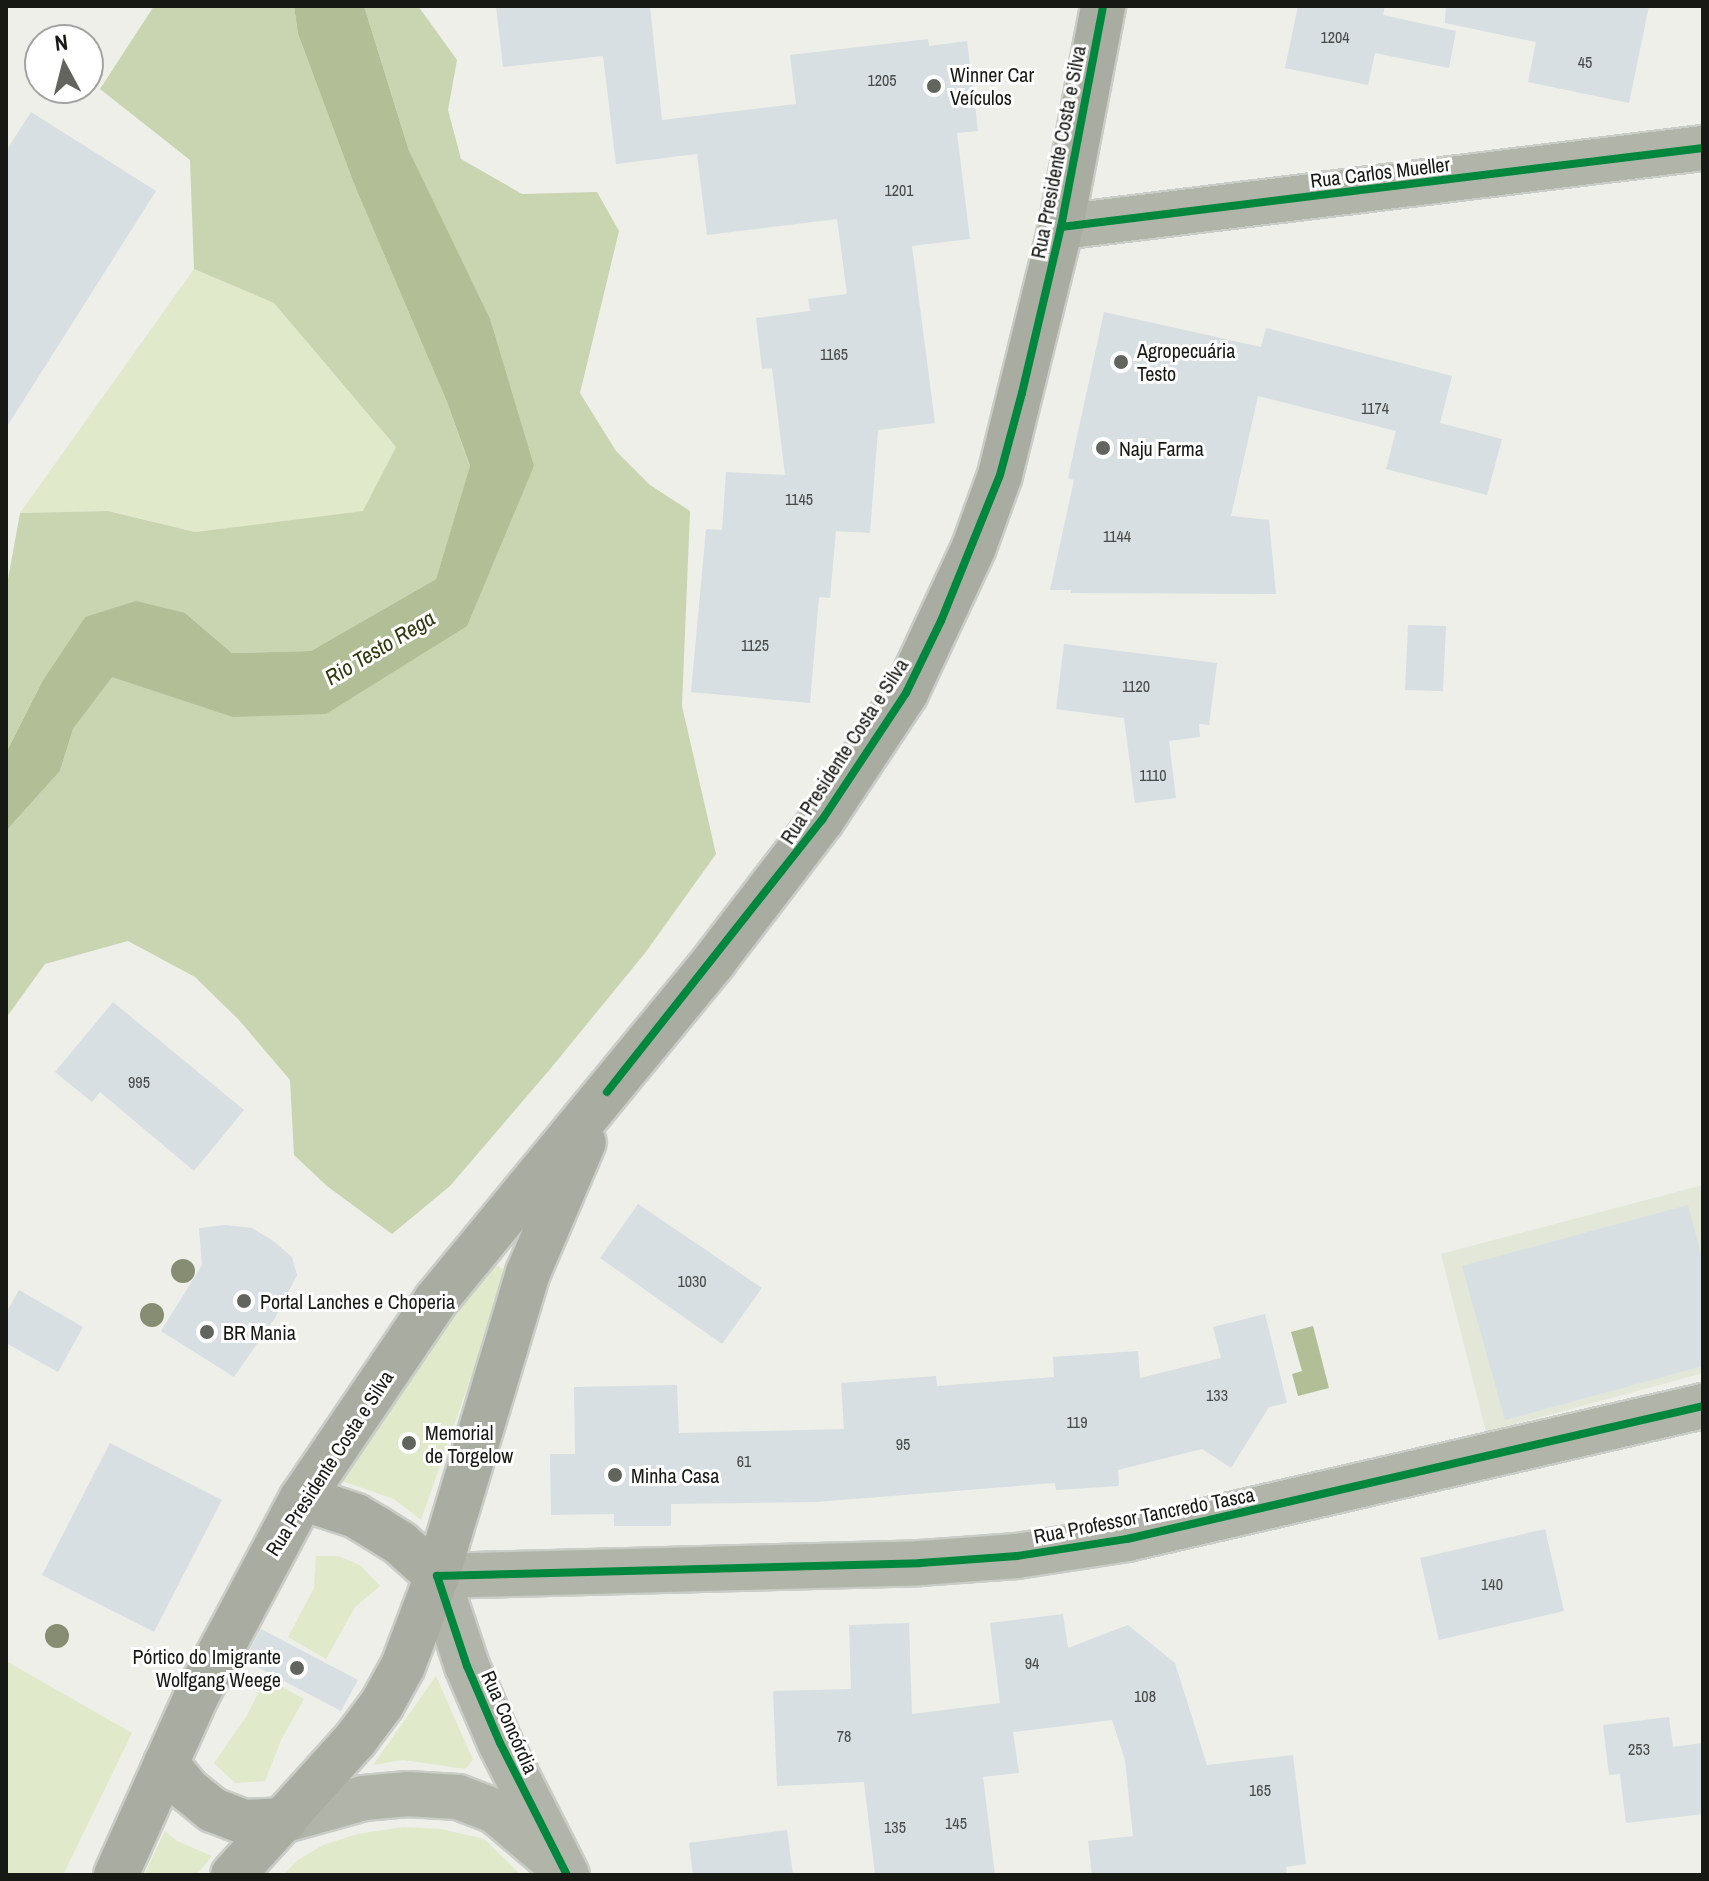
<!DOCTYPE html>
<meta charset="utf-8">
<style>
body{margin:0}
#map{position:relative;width:1709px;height:1881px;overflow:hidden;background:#edefe8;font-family:"Archivo Narrow",sans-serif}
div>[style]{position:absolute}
.built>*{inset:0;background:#e2e7d8}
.green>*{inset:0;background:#e0e9ca}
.forest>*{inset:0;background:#c9d4b1}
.water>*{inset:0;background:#b2be95}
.building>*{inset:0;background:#d7dfe3}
.roads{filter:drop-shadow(2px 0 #caccc7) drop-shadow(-2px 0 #caccc7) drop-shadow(0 2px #caccc7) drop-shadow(0 -2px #caccc7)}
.minor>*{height:44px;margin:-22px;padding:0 22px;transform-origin:22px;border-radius:22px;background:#b1b4a8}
.major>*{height:44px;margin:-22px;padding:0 22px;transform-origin:22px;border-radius:22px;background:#a9aca0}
.cycleway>*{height:8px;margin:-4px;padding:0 4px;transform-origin:4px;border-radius:4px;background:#00873e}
.trees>*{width:24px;height:24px;margin:-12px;border-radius:50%;background:#868d72}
.dots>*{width:22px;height:22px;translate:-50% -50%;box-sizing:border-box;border:4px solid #fff;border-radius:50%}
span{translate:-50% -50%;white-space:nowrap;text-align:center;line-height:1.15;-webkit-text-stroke:6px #fff;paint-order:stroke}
.number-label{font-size:16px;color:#474a48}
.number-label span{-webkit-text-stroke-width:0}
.poi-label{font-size:20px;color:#171914}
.left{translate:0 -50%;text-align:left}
.right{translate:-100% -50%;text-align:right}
.street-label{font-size:20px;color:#171914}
.water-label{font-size:22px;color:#2f390e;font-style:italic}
.frame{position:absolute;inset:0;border:8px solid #171914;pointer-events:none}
.north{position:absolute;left:24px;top:24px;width:80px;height:80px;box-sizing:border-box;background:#fff;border:2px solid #a2a3a1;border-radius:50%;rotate:353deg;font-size:22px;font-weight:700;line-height:32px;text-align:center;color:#171914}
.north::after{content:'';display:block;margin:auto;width:28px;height:36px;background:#62645e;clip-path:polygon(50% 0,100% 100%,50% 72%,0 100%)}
</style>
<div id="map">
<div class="built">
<i style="clip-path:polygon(1703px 1185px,1703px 1373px,1486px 1432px,1441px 1254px)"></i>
</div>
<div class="green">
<i style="clip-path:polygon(194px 269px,274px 303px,396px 447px,364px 511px,195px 532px,109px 511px,20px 513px)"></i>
<i style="clip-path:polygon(488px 1261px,508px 1271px,421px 1520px,394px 1499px,339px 1480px)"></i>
<i style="clip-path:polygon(316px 1556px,338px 1556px,360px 1565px,380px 1586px,355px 1607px,326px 1659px,288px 1637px,314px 1588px)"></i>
<i style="clip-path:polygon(6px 1661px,132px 1733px,63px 1875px,6px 1875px)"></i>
<i style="clip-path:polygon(436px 1676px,473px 1760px,465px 1769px,403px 1760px,373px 1765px)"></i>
<i style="clip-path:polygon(266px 1678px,304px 1699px,281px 1740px,265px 1781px,235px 1783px,214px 1763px,246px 1717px)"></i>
<i style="clip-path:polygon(403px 1827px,441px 1829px,484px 1839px,521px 1875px,283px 1875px,298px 1860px,323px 1845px,358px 1834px)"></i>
<i style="clip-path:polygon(165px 1831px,177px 1841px,212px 1856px,196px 1875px,144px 1875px)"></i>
</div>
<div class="forest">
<i style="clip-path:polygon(154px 6px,294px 6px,298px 34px,354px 184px,447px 402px,470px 467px,436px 579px,311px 651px,232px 653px,185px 613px,85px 617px,43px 680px,6px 753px,6px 590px,20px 513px,108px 511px,195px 532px,363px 511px,396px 447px,274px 303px,194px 269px,190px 160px,100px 89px)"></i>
<i style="clip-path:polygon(364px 6px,418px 6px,457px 60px,448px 110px,461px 159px,522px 194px,597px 192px,619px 231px,580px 393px,616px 451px,650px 485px,690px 511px,682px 706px,716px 854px,645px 953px,551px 1068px,450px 1186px,392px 1234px,327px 1186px,294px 1155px,290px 1080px,239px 1020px,195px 977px,128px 941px,45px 964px,6px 1018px,6px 831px,60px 771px,73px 729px,112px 676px,163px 691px,326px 714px,534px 467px,409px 151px)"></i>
</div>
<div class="water">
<i style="clip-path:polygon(294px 6px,364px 6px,409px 151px,490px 319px,534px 466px,467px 626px,326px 714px,233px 717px,112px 677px,73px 729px,60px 771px,6px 831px,6px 753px,43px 680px,85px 617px,136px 601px,185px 613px,232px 653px,311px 651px,436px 579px,470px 466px,447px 402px,354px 184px,298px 34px)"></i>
<i style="clip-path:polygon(1313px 1326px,1329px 1388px,1298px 1396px,1292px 1374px,1302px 1371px,1291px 1332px)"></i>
</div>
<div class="building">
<i style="clip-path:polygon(496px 6px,650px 6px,662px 120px,796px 104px,790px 55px,928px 39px,929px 46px,967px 41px,978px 131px,957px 133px,970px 239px,912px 246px,935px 423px,878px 430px,870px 533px,836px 531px,830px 598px,819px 597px,810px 703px,691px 692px,706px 529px,722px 530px,726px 472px,785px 475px,772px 368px,762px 369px,756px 318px,810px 311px,808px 299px,847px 294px,837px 219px,707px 235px,697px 154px,616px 164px,603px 56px,503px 67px)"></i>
<i style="clip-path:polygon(1298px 6px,1385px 6px,1383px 15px,1456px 31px,1449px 68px,1375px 53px,1368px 85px,1285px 68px)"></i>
<i style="clip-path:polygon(1446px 6px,1649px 6px,1629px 103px,1528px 82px,1536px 42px,1445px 23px)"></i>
<i style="clip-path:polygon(31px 112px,156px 191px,6px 428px,6px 151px)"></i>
<i style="clip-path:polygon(1104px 312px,1261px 347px,1266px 328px,1452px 376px,1440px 423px,1502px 439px,1487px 495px,1386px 469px,1396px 431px,1258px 396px,1231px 516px,1269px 520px,1276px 594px,1071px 593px,1071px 590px,1050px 590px,1074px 480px,1068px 478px)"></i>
<i style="clip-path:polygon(1408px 625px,1446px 626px,1443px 691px,1405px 690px)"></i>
<i style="clip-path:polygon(1064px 644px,1217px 663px,1209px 725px,1199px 724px,1200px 737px,1169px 741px,1176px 798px,1135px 803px,1124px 718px,1056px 709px)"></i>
<i style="clip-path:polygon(113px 1002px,244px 1110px,194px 1171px,100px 1092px,92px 1102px,55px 1072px)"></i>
<i style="clip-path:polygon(638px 1204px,762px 1288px,722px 1344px,600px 1258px)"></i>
<i style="clip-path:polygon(1688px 1205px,1703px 1262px,1703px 1366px,1505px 1420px,1462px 1266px)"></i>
<i style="clip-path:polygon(226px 1225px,252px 1228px,272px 1240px,292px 1257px,297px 1275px,275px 1318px,234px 1377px,161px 1331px,202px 1265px,199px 1228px)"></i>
<i style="clip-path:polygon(19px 1290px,83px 1327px,58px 1372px,6px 1343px,6px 1313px)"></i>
<i style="clip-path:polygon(1265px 1314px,1287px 1403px,1269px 1407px,1231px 1468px,1202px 1449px,1118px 1470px,1119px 1486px,1056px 1490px,1055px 1483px,816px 1502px,671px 1504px,671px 1526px,614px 1526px,614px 1514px,551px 1515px,550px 1454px,575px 1454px,574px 1387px,677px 1385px,679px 1433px,844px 1429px,841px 1383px,936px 1376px,937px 1386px,1054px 1377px,1053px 1357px,1138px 1351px,1140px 1378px,1221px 1358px,1213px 1327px)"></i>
<i style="clip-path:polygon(110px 1443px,222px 1500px,154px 1632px,42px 1575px)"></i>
<i style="clip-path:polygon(1545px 1529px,1564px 1611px,1439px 1640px,1420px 1558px)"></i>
<i style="clip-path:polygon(1063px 1614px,1068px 1648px,1128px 1625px,1175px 1663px,1207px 1765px,1293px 1755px,1306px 1864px,1286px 1867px,1287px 1875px,1092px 1875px,1088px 1841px,1133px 1836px,1125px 1760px,1112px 1720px,1013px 1732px,1019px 1773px,983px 1777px,995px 1875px,875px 1875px,864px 1782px,777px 1786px,773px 1691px,851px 1689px,849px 1625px,909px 1623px,912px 1714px,1000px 1703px,990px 1623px)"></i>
<i style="clip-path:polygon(261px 1629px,358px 1680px,341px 1711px,244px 1660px)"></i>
<i style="clip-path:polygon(1669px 1717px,1673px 1747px,1703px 1743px,1703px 1814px,1626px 1823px,1620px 1774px,1609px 1775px,1603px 1725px)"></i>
<i style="clip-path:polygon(787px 1830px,793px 1875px,693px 1875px,689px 1843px)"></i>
</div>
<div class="roads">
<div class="minor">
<i style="left:1061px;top:227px;width:647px;rotate:-7.02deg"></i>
<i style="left:285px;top:1820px;width:82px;rotate:-15.6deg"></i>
<i style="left:364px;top:1798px;width:44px;rotate:-5.2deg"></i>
<i style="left:408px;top:1794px;width:50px;rotate:3.4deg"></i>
<i style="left:458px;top:1797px;width:40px;rotate:21deg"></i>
<i style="left:495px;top:1811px;width:70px;rotate:40.3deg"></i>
<i style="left:567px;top:1875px;width:148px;rotate:-116.9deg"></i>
<i style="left:500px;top:1743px;width:84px;rotate:-113.2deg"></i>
<i style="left:467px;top:1666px;width:95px;rotate:-108.4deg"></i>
<i style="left:437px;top:1576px;width:483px;rotate:-1.5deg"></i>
<i style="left:920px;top:1563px;width:97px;rotate:-4.1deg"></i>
<i style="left:1017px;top:1556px;width:111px;rotate:-8.8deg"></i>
<i style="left:1127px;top:1539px;width:591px;rotate:-13deg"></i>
</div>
<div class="major">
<i style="left:302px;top:1498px;width:57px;rotate:18.4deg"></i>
<i style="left:356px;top:1516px;width:23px;rotate:31deg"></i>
<i style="left:376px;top:1528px;width:28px;rotate:32deg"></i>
<i style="left:400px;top:1543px;width:50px;rotate:41.7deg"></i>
<i style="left:166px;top:1763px;width:35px;rotate:51deg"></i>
<i style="left:188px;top:1790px;width:32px;rotate:39deg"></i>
<i style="left:213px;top:1810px;width:34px;rotate:21deg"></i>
<i style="left:245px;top:1822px;width:40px;rotate:-2.9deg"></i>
<i style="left:116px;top:1875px;width:195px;rotate:-65.8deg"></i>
<i style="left:196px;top:1697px;width:225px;rotate:-62deg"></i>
<i style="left:302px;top:1498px;width:239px;rotate:-55.9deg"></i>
<i style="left:436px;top:1300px;width:440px;rotate:-50.6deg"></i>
<i style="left:715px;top:960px;width:176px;rotate:-52.6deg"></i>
<i style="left:822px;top:820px;width:152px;rotate:-56.5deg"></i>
<i style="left:906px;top:693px;width:161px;rotate:-65deg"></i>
<i style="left:974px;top:547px;width:77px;rotate:-70.1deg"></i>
<i style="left:1000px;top:475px;width:255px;rotate:-76.2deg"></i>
<i style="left:1061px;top:227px;width:225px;rotate:-79.2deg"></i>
<i style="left:233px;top:1875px;width:182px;rotate:-47.9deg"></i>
<i style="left:355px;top:1740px;width:45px;rotate:-53.1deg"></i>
<i style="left:382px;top:1704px;width:43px;rotate:-61.1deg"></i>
<i style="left:403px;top:1666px;width:96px;rotate:-69.3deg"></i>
<i style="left:437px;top:1576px;width:316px;rotate:-73.3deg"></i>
<i style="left:528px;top:1273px;width:142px;rotate:-66.9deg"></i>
</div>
</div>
<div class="cycleway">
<i style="left:1061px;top:227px;width:647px;rotate:-7.02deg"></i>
<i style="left:607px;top:1092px;width:347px;rotate:-51.7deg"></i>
<i style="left:822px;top:820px;width:152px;rotate:-56.5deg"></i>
<i style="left:906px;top:693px;width:80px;rotate:-64.1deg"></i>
<i style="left:941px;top:621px;width:157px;rotate:-68deg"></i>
<i style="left:1000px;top:475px;width:85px;rotate:-75deg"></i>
<i style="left:1022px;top:393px;width:171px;rotate:-76.8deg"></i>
<i style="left:1061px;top:227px;width:225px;rotate:-79.2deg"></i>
<i style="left:567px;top:1875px;width:148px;rotate:-116.9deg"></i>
<i style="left:500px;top:1743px;width:84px;rotate:-113.2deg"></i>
<i style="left:467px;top:1666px;width:95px;rotate:-108.4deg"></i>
<i style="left:437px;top:1576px;width:483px;rotate:-1.5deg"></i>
<i style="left:920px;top:1563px;width:97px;rotate:-4.1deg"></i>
<i style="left:1017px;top:1556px;width:111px;rotate:-8.8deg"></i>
<i style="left:1127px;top:1539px;width:591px;rotate:-13deg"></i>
</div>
<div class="trees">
<i style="left:183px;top:1271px"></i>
<i style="left:152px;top:1315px"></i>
<i style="left:57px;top:1636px"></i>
</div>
<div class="dots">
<i style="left:934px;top:86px;background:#62645e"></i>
<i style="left:1121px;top:362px;background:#62645e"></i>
<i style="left:1103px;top:448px;background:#62645e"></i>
<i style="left:244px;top:1301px;background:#62645e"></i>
<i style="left:207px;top:1332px;background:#62645e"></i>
<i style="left:409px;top:1443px;background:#62645e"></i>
<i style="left:615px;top:1475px;background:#62645e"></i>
<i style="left:297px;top:1668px;background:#62645e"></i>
</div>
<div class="number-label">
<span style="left:1335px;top:37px">1204</span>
<span style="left:1585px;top:62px">45</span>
<span style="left:882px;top:80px">1205</span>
<span style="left:899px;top:190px">1201</span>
<span style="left:834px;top:354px">1165</span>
<span style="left:1375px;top:408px">1174</span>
<span style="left:799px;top:499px">1145</span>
<span style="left:1117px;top:536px">1144</span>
<span style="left:755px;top:645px">1125</span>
<span style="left:1136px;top:686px">1120</span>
<span style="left:1153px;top:775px">1110</span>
<span style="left:139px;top:1082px">995</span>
<span style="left:692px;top:1281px">1030</span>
<span style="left:1217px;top:1395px">133</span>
<span style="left:1077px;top:1422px">119</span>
<span style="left:903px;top:1444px">95</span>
<span style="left:744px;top:1461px">61</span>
<span style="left:1492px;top:1584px">140</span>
<span style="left:1032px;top:1663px">94</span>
<span style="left:1145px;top:1696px">108</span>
<span style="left:844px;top:1736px">78</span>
<span style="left:1639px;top:1749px">253</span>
<span style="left:1260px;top:1790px">165</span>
<span style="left:956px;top:1823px">145</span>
<span style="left:895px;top:1827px">135</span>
</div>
<div class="poi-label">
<span class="left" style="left:950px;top:86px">Winner Car<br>Veículos</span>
<span class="left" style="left:1137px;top:362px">Agropecuária<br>Testo</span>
<span class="left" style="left:1119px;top:448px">Naju Farma</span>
<span class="left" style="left:260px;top:1301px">Portal Lanches e Choperia</span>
<span class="left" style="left:223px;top:1332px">BR Mania</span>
<span class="left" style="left:425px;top:1444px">Memorial<br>de Torgelow</span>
<span class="left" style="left:631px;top:1475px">Minha Casa</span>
<span class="right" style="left:281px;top:1668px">Pórtico do Imigrante<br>Wolfgang Weege</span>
</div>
<div class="street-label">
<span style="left:1058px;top:152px;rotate:-79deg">Rua Presidente Costa e Silva</span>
<span style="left:1380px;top:172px;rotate:-7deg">Rua Carlos Mueller</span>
<span style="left:844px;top:751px;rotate:-57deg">Rua Presidente Costa e Silva</span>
<span style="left:329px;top:1463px;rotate:-57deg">Rua Presidente Costa e Silva</span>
<span style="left:1144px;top:1515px;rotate:-11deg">Rua Professor Tancredo Tasca</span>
<span style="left:510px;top:1722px;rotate:66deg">Rua Concórdia</span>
</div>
<div class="water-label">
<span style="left:380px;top:648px;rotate:-31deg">Rio Testo Rega</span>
</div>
<div class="frame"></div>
<div class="north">N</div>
</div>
